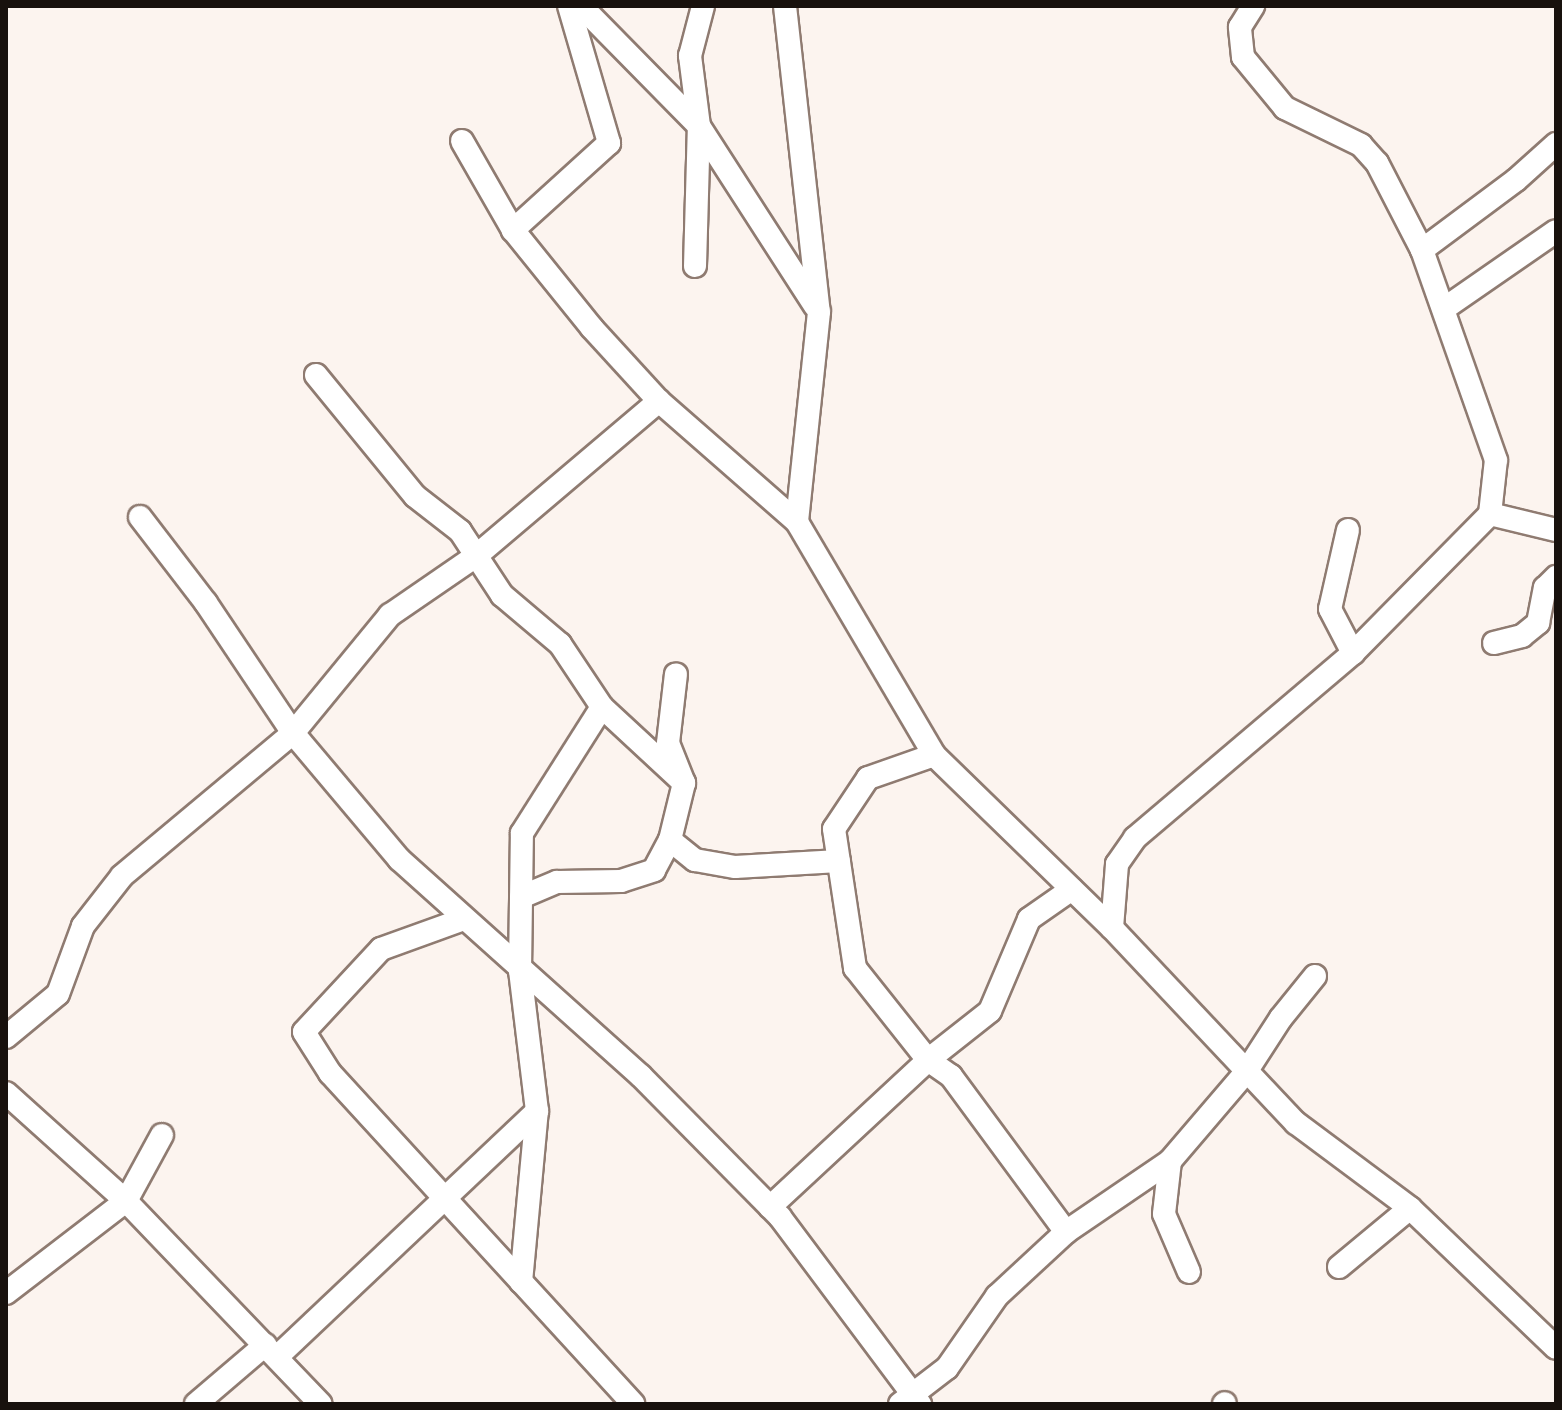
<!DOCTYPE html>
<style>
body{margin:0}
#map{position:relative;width:1562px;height:1410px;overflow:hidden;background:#fcf4ef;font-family:Literata,serif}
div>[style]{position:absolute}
.roads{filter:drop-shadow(2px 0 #8f7b71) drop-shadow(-2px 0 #8f7b71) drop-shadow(0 2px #8f7b71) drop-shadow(0 -2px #8f7b71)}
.minor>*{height:22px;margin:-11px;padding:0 11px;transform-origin:11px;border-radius:11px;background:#fff}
span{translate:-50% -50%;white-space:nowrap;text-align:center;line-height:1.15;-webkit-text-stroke:6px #fcf4ef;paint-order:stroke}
.frame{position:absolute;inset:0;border:8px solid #18110d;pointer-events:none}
</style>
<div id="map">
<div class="roads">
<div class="minor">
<i style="left:569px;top:6px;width:143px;rotate:73.7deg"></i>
<i style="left:609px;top:143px;width:130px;rotate:137.8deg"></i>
<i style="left:513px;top:230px;width:126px;rotate:51.1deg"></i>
<i style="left:592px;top:328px;width:99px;rotate:47.5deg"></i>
<i style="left:581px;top:6px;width:168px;rotate:45.5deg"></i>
<i style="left:699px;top:126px;width:214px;rotate:57.2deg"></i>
<i style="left:785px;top:6px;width:308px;rotate:83.7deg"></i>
<i style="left:819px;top:312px;width:211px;rotate:96deg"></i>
<i style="left:797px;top:522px;width:270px;rotate:59.5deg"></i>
<i style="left:934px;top:755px;width:248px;rotate:44.2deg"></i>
<i style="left:1112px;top:928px;width:268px;rotate:46.7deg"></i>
<i style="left:1296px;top:1123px;width:142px;rotate:36.7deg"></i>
<i style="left:1410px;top:1208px;width:202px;rotate:43.8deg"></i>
<i style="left:462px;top:141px;width:103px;rotate:60.2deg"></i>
<i style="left:1422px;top:250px;width:117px;rotate:-36.7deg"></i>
<i style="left:1516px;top:180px;width:54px;rotate:-42deg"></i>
<i style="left:695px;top:266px;width:140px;rotate:-88.4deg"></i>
<i style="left:699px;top:126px;width:71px;rotate:-97.3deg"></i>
<i style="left:690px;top:56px;width:52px;rotate:-75.4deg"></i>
<i style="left:1445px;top:308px;width:135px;rotate:-34.7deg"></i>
<i style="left:316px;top:375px;width:156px;rotate:50.7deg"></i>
<i style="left:415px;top:496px;width:57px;rotate:37.9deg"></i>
<i style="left:460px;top:531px;width:77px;rotate:56.7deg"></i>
<i style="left:502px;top:595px;width:76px;rotate:40.2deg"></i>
<i style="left:560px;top:644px;width:76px;rotate:56.3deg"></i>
<i style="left:602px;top:707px;width:112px;rotate:42.8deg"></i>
<i style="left:1490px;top:514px;width:68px;rotate:13.6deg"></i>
<i style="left:140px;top:517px;width:108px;rotate:52.5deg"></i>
<i style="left:206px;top:603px;width:156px;rotate:56.2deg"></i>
<i style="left:293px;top:733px;width:165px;rotate:49.9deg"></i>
<i style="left:399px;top:859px;width:325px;rotate:41.9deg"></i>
<i style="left:641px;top:1076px;width:198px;rotate:45.4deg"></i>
<i style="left:780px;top:1217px;width:234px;rotate:53.2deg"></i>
<i style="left:1348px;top:530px;width:81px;rotate:102.8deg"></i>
<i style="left:1330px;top:609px;width:50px;rotate:62.4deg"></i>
<i style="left:1494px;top:643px;width:29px;rotate:-14deg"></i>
<i style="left:1522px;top:636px;width:21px;rotate:-39deg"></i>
<i style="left:1538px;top:623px;width:36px;rotate:-79deg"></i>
<i style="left:1545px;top:588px;width:16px;rotate:-45deg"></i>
<i style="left:934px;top:755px;width:70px;rotate:160.8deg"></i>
<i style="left:868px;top:778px;width:61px;rotate:123.7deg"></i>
<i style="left:834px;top:829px;width:141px;rotate:81.4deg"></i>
<i style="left:855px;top:968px;width:117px;rotate:51.6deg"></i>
<i style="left:928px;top:1060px;width:28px;rotate:35deg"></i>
<i style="left:951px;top:1076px;width:194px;rotate:53.6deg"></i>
<i style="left:670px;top:840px;width:32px;rotate:39deg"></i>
<i style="left:695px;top:860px;width:41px;rotate:9.9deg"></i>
<i style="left:735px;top:867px;width:104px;rotate:-3.3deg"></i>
<i style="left:521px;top:897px;width:39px;rotate:-23deg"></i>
<i style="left:557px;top:882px;width:64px;rotate:-0.9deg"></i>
<i style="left:621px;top:881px;width:35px;rotate:-18deg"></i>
<i style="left:654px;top:870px;width:34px;rotate:-62deg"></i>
<i style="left:670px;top:840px;width:59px;rotate:-76.2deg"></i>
<i style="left:684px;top:783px;width:43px;rotate:-111.8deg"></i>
<i style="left:668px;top:743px;width:69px;rotate:-83.4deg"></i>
<i style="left:464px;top:919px;width:88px;rotate:160.1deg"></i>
<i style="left:381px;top:949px;width:113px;rotate:132.9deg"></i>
<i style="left:304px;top:1032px;width:49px;rotate:57.6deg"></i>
<i style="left:330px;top:1073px;width:449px;rotate:47.5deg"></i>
<i style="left:1112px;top:928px;width:64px;rotate:-85.5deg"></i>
<i style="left:1117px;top:864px;width:32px;rotate:-55deg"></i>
<i style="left:1135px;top:838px;width:286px;rotate:-40.3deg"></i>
<i style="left:1353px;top:653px;width:195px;rotate:-45.4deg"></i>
<i style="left:1490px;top:514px;width:54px;rotate:-83.7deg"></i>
<i style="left:1496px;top:460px;width:223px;rotate:-109.4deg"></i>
<i style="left:1422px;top:250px;width:98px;rotate:-117.3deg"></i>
<i style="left:1377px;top:163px;width:24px;rotate:-132deg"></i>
<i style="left:1361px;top:145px;width:85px;rotate:-154deg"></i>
<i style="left:1285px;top:108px;width:66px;rotate:-129.5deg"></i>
<i style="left:1243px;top:57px;width:30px;rotate:-96deg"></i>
<i style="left:1240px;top:27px;width:25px;rotate:-58deg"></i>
<i style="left:6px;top:1037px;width:67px;rotate:-39.6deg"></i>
<i style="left:58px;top:994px;width:72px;rotate:-69.8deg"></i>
<i style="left:83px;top:926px;width:63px;rotate:-52deg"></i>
<i style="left:122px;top:876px;width:223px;rotate:-39.9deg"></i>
<i style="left:293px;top:733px;width:153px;rotate:-50.6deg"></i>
<i style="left:390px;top:615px;width:104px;rotate:-34.5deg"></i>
<i style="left:476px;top:556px;width:240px;rotate:-40.3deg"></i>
<i style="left:659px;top:401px;width:184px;rotate:41.2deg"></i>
<i style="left:6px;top:1093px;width:161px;rotate:42deg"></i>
<i style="left:126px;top:1201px;width:281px;rotate:46.2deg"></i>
<i style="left:1170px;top:1161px;width:53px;rotate:96.5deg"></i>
<i style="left:1164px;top:1214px;width:63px;rotate:66.7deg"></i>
<i style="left:770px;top:1207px;width:216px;rotate:-42.9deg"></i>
<i style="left:928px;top:1060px;width:79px;rotate:-38.3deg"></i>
<i style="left:990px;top:1011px;width:100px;rotate:-67deg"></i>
<i style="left:1029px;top:919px;width:52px;rotate:-34.9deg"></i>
<i style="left:1339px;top:1267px;width:92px;rotate:-39.7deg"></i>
<i style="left:521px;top:1282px;width:172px;rotate:-84.7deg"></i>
<i style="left:537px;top:1111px;width:141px;rotate:-96.9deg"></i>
<i style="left:520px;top:971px;width:138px;rotate:-89.2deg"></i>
<i style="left:522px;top:833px;width:149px;rotate:-57.6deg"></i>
<i style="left:6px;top:1293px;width:151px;rotate:-37.5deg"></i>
<i style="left:126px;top:1201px;width:75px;rotate:-61.4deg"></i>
<i style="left:277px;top:1357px;width:358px;rotate:-43.4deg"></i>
<i style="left:196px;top:1404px;width:91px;rotate:-40.5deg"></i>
<i style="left:900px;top:1404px;width:59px;rotate:-37.5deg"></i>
<i style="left:947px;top:1368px;width:88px;rotate:-55.2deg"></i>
<i style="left:997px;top:1296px;width:94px;rotate:-42.8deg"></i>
<i style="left:1066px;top:1232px;width:126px;rotate:-34.3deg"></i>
<i style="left:1170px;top:1161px;width:117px;rotate:-49.5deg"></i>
<i style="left:1246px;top:1072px;width:64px;rotate:-57.1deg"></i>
<i style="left:1281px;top:1018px;width:54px;rotate:-51deg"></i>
<i style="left:1224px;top:1404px;width:1px;rotate:-45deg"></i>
</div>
</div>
<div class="frame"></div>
</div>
